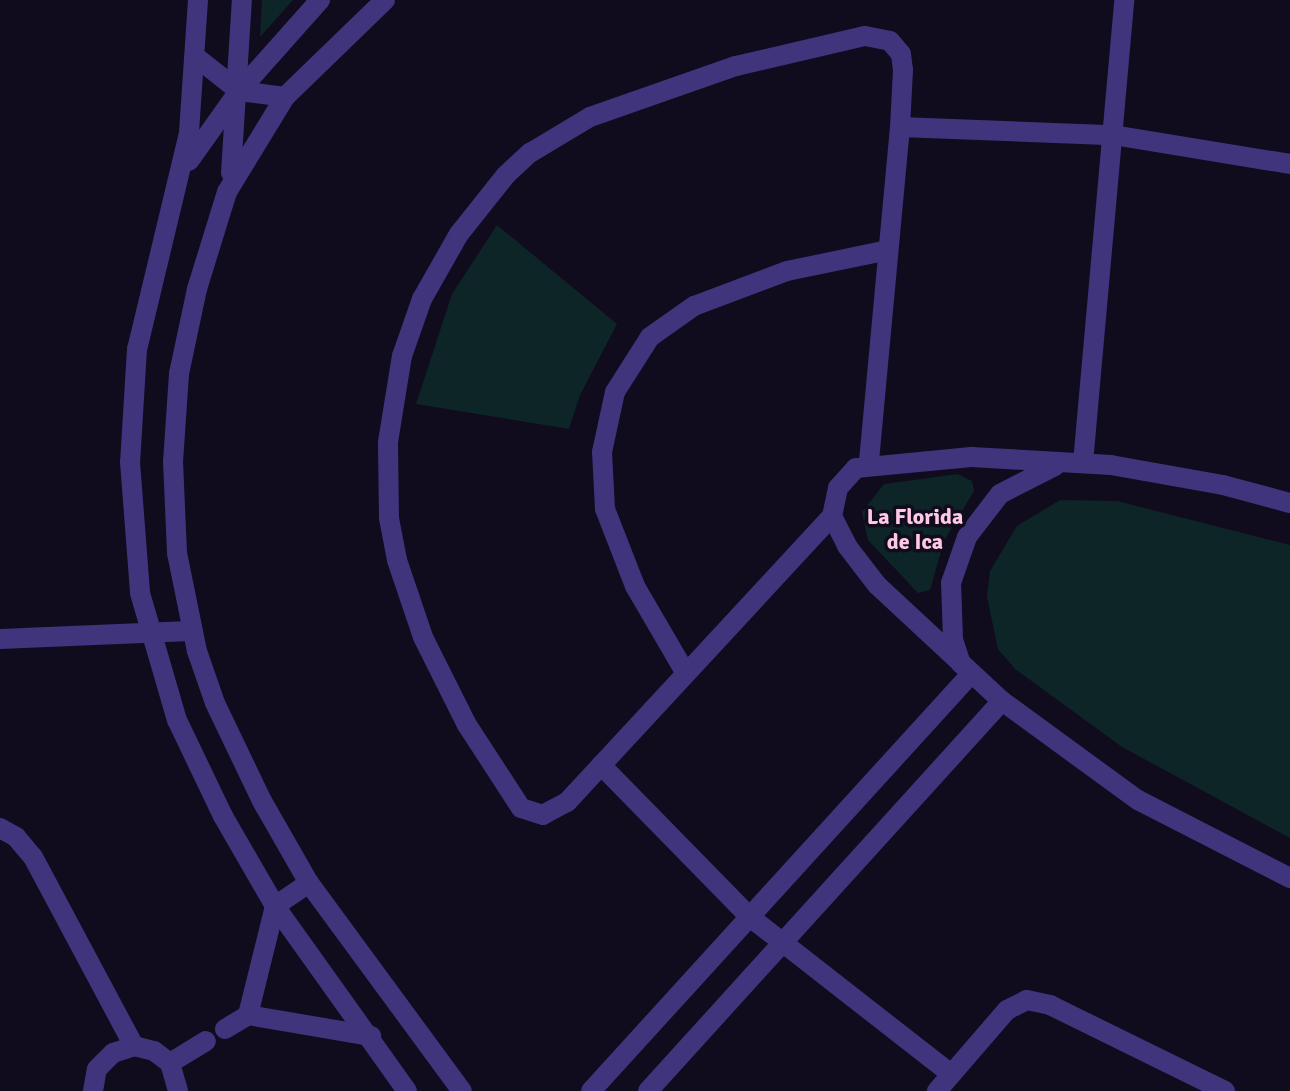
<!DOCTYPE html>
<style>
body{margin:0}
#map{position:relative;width:1290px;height:1091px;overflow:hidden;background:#100b1d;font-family:Signika,sans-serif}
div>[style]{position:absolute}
.green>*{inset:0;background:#0e2527}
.minor>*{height:20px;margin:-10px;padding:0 10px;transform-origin:10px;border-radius:10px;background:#40347d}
span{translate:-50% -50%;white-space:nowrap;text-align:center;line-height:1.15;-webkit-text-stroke:7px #100b1d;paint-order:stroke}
.neighbourhood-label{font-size:22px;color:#ffc9e4;font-weight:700}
</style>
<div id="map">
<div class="green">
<i style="clip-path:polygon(262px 0,293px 0,260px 37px)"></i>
<i style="clip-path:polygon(497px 225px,617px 324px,580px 395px,569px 429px,416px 404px,452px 294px)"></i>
<i style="clip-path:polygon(958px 474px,972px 481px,974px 491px,944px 541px,930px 590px,918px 593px,868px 540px,862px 512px,884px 484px)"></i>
<i style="clip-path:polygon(1060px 500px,1117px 501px,1290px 545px,1290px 838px,1122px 747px,1015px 669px,998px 649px,987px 597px,990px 571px,1017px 526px)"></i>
</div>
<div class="minor">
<i style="left:198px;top:0;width:133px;rotate:93.9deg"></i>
<i style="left:189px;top:133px;width:222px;rotate:103.5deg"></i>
<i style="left:137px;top:349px;width:113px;rotate:93.5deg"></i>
<i style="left:130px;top:462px;width:131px;rotate:85.6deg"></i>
<i style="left:140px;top:593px;width:132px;rotate:73.8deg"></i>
<i style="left:177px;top:720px;width:106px;rotate:64.4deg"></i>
<i style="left:223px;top:816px;width:104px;rotate:60deg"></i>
<i style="left:275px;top:906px;width:227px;rotate:54.5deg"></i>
<i style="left:385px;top:0;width:139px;rotate:135.9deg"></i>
<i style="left:285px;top:97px;width:111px;rotate:121.4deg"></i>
<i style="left:227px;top:192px;width:102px;rotate:107.2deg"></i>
<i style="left:197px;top:289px;width:87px;rotate:102deg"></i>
<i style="left:179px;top:374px;width:87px;rotate:93.9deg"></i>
<i style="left:173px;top:461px;width:92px;rotate:87.5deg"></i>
<i style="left:177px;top:553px;width:100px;rotate:78.5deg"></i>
<i style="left:197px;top:651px;width:55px;rotate:70.9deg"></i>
<i style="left:215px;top:703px;width:109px;rotate:64.4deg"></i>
<i style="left:262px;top:801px;width:95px;rotate:60.2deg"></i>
<i style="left:309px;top:883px;width:258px;rotate:53.7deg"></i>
<i style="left:196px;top:57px;width:55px;rotate:38.3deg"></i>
<i style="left:239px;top:91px;width:46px;rotate:7.4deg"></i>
<i style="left:900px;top:127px;width:213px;rotate:2.2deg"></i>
<i style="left:1113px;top:135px;width:179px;rotate:9.3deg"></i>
<i style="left:189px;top:161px;width:86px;rotate:-54.5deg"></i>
<i style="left:239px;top:91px;width:122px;rotate:-48.3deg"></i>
<i style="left:231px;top:173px;width:173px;rotate:-86.4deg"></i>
<i style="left:1083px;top:463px;width:465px;rotate:-84.9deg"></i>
<i style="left:1290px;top:503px;width:69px;rotate:-165deg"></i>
<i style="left:1223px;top:485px;width:114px;rotate:-169.9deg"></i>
<i style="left:1111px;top:465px;width:140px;rotate:-176.7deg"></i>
<i style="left:971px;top:457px;width:116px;rotate:174.5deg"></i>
<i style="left:856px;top:468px;width:27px;rotate:132deg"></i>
<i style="left:838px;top:488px;width:29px;rotate:102deg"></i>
<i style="left:832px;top:516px;width:34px;rotate:63deg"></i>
<i style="left:847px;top:546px;width:49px;rotate:52.4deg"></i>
<i style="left:877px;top:585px;width:171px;rotate:42.9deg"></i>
<i style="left:1002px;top:701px;width:168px;rotate:36.1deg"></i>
<i style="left:1138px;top:800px;width:171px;rotate:27.2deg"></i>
<i style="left:832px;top:516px;width:390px;rotate:132.8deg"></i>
<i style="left:567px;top:802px;width:27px;rotate:152deg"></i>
<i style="left:543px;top:815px;width:23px;rotate:-162deg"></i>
<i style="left:521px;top:808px;width:99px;rotate:-123deg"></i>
<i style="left:467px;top:725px;width:98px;rotate:-116.6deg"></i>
<i style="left:423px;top:637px;width:81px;rotate:-108.7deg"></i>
<i style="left:397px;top:560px;width:43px;rotate:-100.8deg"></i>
<i style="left:389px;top:518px;width:76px;rotate:-90.8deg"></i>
<i style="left:388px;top:442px;width:87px;rotate:-80.8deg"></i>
<i style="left:402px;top:356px;width:60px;rotate:-70.7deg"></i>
<i style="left:422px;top:299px;width:75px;rotate:-60.4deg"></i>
<i style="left:459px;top:234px;width:75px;rotate:-51.5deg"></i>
<i style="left:506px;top:175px;width:33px;rotate:-43deg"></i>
<i style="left:530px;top:153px;width:70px;rotate:-31deg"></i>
<i style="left:590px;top:117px;width:155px;rotate:-19.3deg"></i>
<i style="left:736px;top:66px;width:132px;rotate:-13.1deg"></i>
<i style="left:865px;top:36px;width:25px;rotate:11deg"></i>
<i style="left:890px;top:41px;width:17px;rotate:50deg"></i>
<i style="left:901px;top:54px;width:16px;rotate:83deg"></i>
<i style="left:903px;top:70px;width:57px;rotate:93deg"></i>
<i style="left:900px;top:127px;width:338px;rotate:95.3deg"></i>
<i style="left:0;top:639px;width:190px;rotate:-2.4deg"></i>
<i style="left:961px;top:664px;width:26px;rotate:-108deg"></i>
<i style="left:953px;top:639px;width:56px;rotate:-92deg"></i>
<i style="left:951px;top:583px;width:49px;rotate:-70.8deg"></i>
<i style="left:967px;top:537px;width:54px;rotate:-52.5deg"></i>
<i style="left:1000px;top:494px;width:62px;rotate:-27deg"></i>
<i style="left:685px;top:672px;width:99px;rotate:-120.2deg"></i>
<i style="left:635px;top:586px;width:83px;rotate:-111.3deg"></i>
<i style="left:605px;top:509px;width:57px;rotate:-93deg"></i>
<i style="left:602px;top:452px;width:61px;rotate:-77.8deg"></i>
<i style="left:615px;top:392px;width:65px;rotate:-57.5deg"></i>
<i style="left:650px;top:337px;width:54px;rotate:-35.2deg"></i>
<i style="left:694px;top:306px;width:99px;rotate:-20.6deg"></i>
<i style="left:787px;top:271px;width:103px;rotate:-11.7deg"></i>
<i style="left:601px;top:765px;width:213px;rotate:45.6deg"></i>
<i style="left:750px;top:917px;width:255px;rotate:38deg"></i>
<i style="left:0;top:828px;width:18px;rotate:29deg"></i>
<i style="left:16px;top:837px;width:26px;rotate:50deg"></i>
<i style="left:33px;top:857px;width:214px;rotate:61.9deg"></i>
<i style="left:248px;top:1015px;width:112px;rotate:-76.1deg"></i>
<i style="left:275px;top:906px;width:41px;rotate:-34.1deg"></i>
<i style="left:225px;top:1029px;width:27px;rotate:-31deg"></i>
<i style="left:248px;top:1015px;width:125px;rotate:9.7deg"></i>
<i style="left:170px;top:1063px;width:42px;rotate:-31.4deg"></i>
<i style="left:93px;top:1091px;width:22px;rotate:-80deg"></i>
<i style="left:97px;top:1069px;width:23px;rotate:-45deg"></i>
<i style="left:113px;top:1053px;width:22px;rotate:-18deg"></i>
<i style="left:134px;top:1046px;width:21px;rotate:14deg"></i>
<i style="left:154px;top:1051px;width:20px;rotate:37deg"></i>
<i style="left:170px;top:1063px;width:29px;rotate:74deg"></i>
<i style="left:591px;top:1091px;width:564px;rotate:-47.66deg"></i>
<i style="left:648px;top:1091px;width:527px;rotate:-47.77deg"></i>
<i style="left:937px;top:1091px;width:107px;rotate:-49.2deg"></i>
<i style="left:1007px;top:1010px;width:22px;rotate:-27deg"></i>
<i style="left:1027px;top:1000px;width:24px;rotate:12deg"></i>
<i style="left:1050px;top:1005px;width:195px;rotate:26.2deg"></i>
</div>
<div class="neighbourhood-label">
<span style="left:915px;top:529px">La Florida<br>de Ica</span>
</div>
</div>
